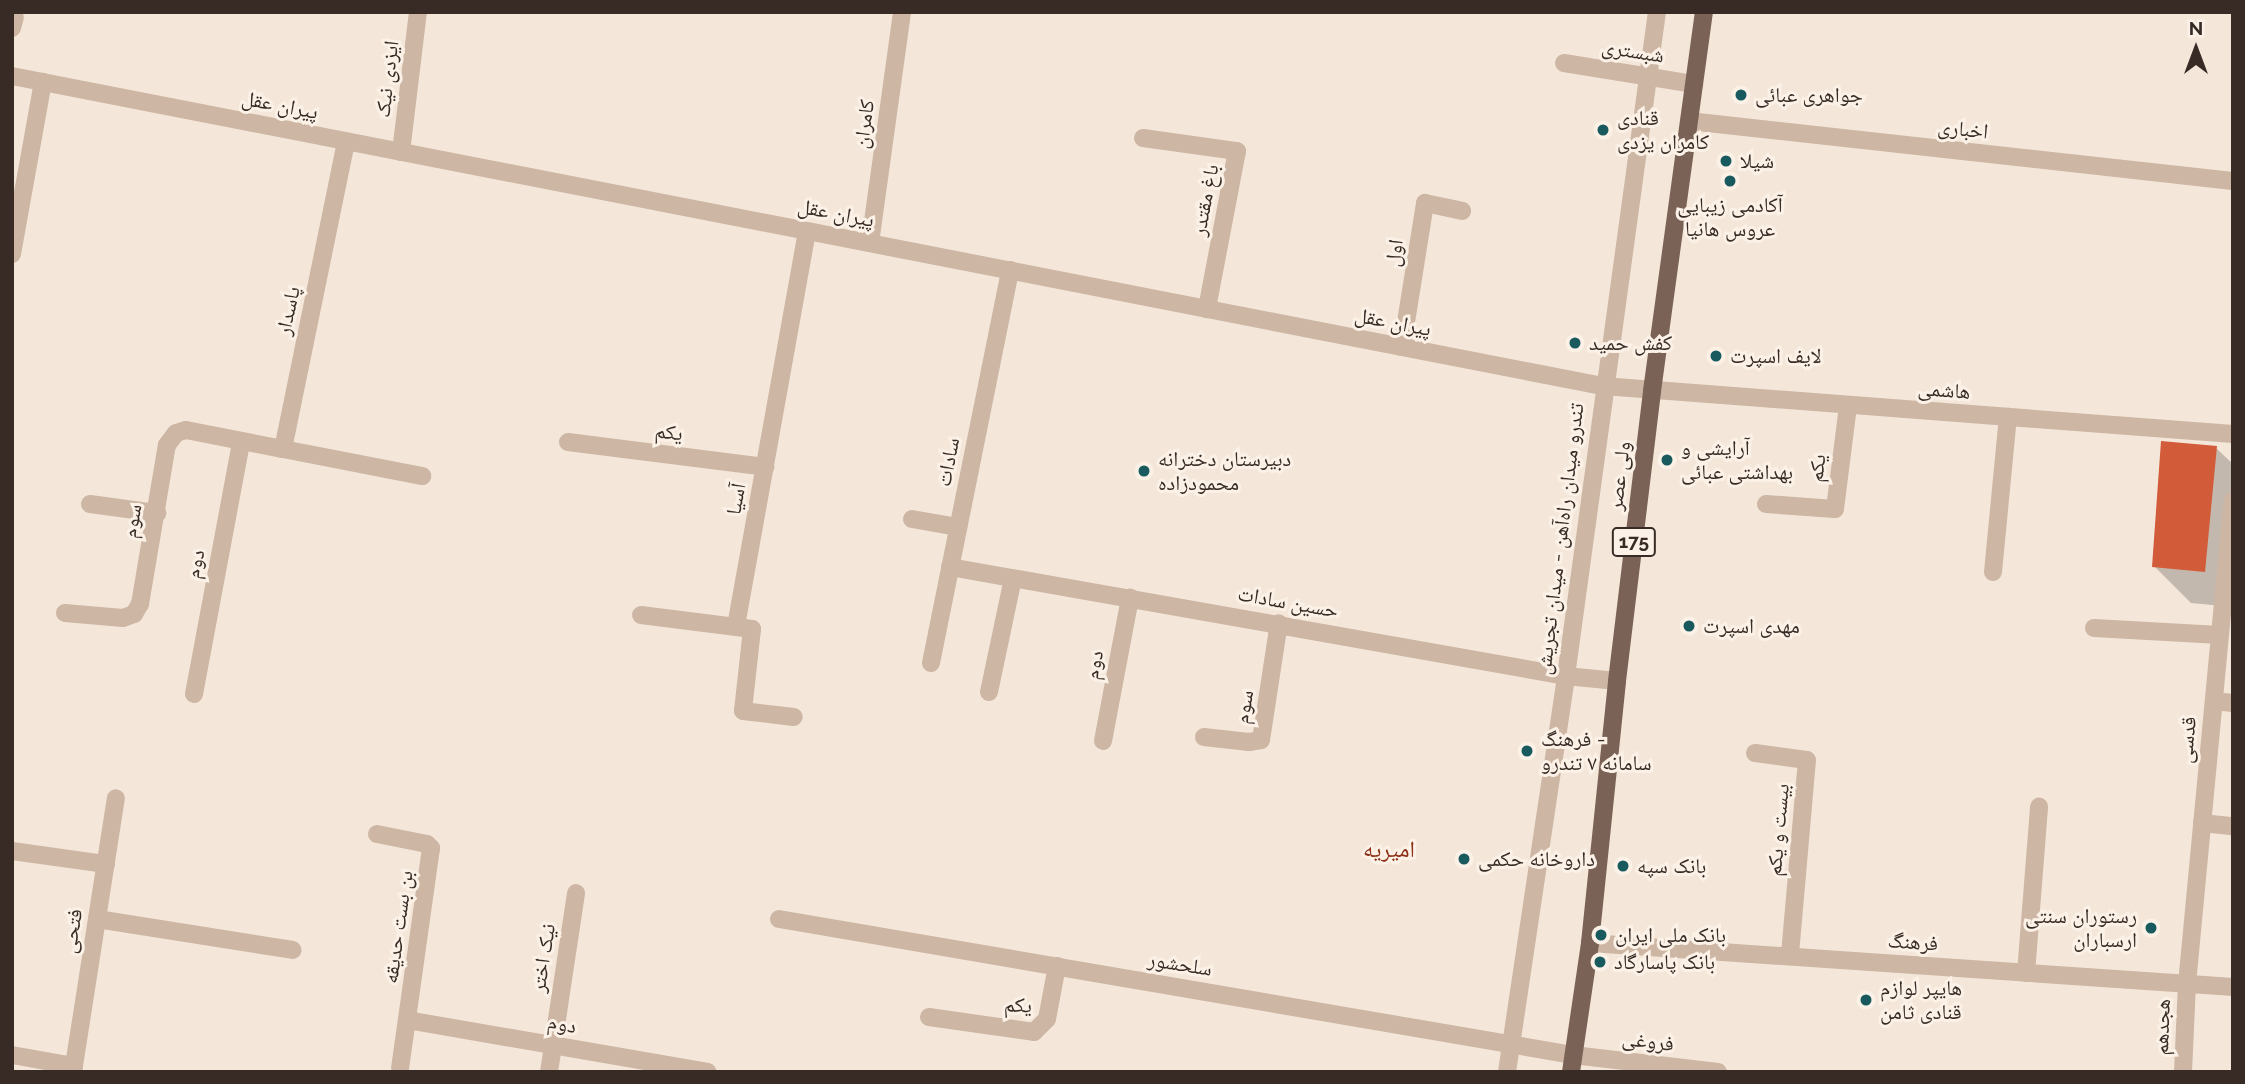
<!DOCTYPE html>
<meta charset="utf-8">
<style>
body{margin:0}
#map{position:relative;width:2245px;height:1084px;overflow:hidden;background:#f4e7d9;font-family:Raleway,"Noto Naskh Arabic",sans-serif}
div>[style]{position:absolute}
.shadow>*{inset:0;background:#0003}
.building>*{inset:0;background:#d25b39}
.service>*{height:18px;margin:-9px;padding:0 9px;transform-origin:9px;border-radius:9px;background:#cdb6a4}
.minor>*{height:18px;margin:-9px;padding:0 9px;transform-origin:9px;border-radius:9px;background:#cdb6a4}
.tertiary>*{height:18px;margin:-9px;padding:0 9px;transform-origin:9px;border-radius:9px;background:#cdb6a4}
.primary>*{height:18px;margin:-9px;padding:0 9px;transform-origin:9px;border-radius:9px;background:#7b6256}
.dots>*{width:19px;height:19px;translate:-50% -50%;box-sizing:border-box;border:4px solid #fbf1e6;border-radius:50%}
span{translate:-50% -50%;white-space:nowrap;text-align:center;line-height:1.15;-webkit-text-stroke:6px #fbf1e6;paint-order:stroke}
.shield-label span{padding:2px 5px;background:#fbf1e6;border:2px solid;border-radius:5px;-webkit-text-stroke-width:0}
.shield-label{font-size:19px;color:#382b26;font-weight:700}
.street-label{font-size:21px;color:#382b26}
.poi-label{font-size:21px;color:#382b26}
.left{translate:0 -50%;text-align:left}
.right{translate:-100% -50%;text-align:right}
.neighbourhood-label{font-size:23px;color:#8e3117}
.frame{position:absolute;inset:0;border:14px solid #382b26;pointer-events:none}
.north{position:absolute;left:2161px;top:14px;width:70px;height:70px;-webkit-text-stroke:5px #fbf1e6;paint-order:stroke;rotate:0deg;font-size:19px;font-weight:700;line-height:28px;text-align:center;color:#382b26}
.north::after{content:'';display:block;margin:auto;width:24px;height:32px;background:#382b26;clip-path:polygon(50% 0,100% 100%,50% 72%,0 100%)}
</style>
<div id="map">
<div class="shadow">
<i style="clip-path:polygon(2216px 448px,2233px 464px,2233px 607px,2191px 603px,2154px 566px)"></i>
</div>
<div class="building">
<i style="clip-path:polygon(2161px 441px,2217px 446px,2205px 572px,2152px 567px)"></i>
</div>
<div class="service">
<i style="left:12px;top:28px;width:11px;rotate:-75deg"></i>
<i style="left:1143px;top:138px;width:95px;rotate:7.9deg"></i>
<i style="left:1237px;top:151px;width:161px;rotate:100.8deg"></i>
<i style="left:1402px;top:347px;width:146px;rotate:-80.9deg"></i>
<i style="left:1425px;top:203px;width:38px;rotate:12deg"></i>
<i style="left:568px;top:442px;width:199px;rotate:7.2deg"></i>
<i style="left:90px;top:504px;width:68px;rotate:7.7deg"></i>
<i style="left:1766px;top:504px;width:69px;rotate:4.1deg"></i>
<i style="left:1835px;top:509px;width:104px;rotate:-82.8deg"></i>
<i style="left:912px;top:519px;width:47px;rotate:9.9deg"></i>
<i style="left:1993px;top:572px;width:156px;rotate:-84.5deg"></i>
<i style="left:2094px;top:628px;width:126px;rotate:3.2deg"></i>
<i style="left:989px;top:692px;width:116px;rotate:-78.1deg"></i>
<i style="left:2214px;top:701px;width:19px;rotate:6deg"></i>
<i style="left:1204px;top:737px;width:45px;rotate:6.3deg"></i>
<i style="left:1249px;top:742px;width:12px;rotate:-9deg"></i>
<i style="left:1261px;top:740px;width:118px;rotate:-81.3deg"></i>
<i style="left:1103px;top:741px;width:146px;rotate:-79.3deg"></i>
<i style="left:1755px;top:753px;width:52px;rotate:7.7deg"></i>
<i style="left:1807px;top:760px;width:197px;rotate:95deg"></i>
<i style="left:2202px;top:823px;width:31px;rotate:6deg"></i>
<i style="left:12px;top:851px;width:95px;rotate:7.9deg"></i>
<i style="left:97px;top:919px;width:198px;rotate:9deg"></i>
<i style="left:2026px;top:973px;width:167px;rotate:-85.5deg"></i>
<i style="left:929px;top:1017px;width:106px;rotate:8.1deg"></i>
<i style="left:1034px;top:1032px;width:18px;rotate:-45deg"></i>
<i style="left:1047px;top:1019px;width:54px;rotate:-79.3deg"></i>
<i style="left:1507px;top:1072px;width:400px;rotate:-81.5deg"></i>
<i style="left:1566px;top:676px;width:670px;rotate:-82.2deg"></i>
</div>
<div class="minor">
<i style="left:1564px;top:63px;width:132px;rotate:9.2deg"></i>
<i style="left:1689px;top:121px;width:547px;rotate:6.29deg"></i>
<i style="left:401px;top:152px;width:141px;rotate:-83.1deg"></i>
<i style="left:870px;top:243px;width:233px;rotate:-82.1deg"></i>
<i style="left:12px;top:254px;width:175px;rotate:-79.8deg"></i>
<i style="left:283px;top:449px;width:142px;rotate:11deg"></i>
<i style="left:950px;top:567px;width:626px;rotate:10.03deg"></i>
<i style="left:1566px;top:676px;width:51px;rotate:5.6deg"></i>
<i style="left:65px;top:613px;width:58px;rotate:4.9deg"></i>
<i style="left:123px;top:618px;width:12px;rotate:-20deg"></i>
<i style="left:134px;top:614px;width:12px;rotate:-59deg"></i>
<i style="left:140px;top:604px;width:161px;rotate:-80.4deg"></i>
<i style="left:167px;top:445px;width:15px;rotate:-53deg"></i>
<i style="left:176px;top:433px;width:10px;rotate:-17deg"></i>
<i style="left:186px;top:430px;width:99px;rotate:11.1deg"></i>
<i style="left:283px;top:449px;width:314px;rotate:-78.4deg"></i>
<i style="left:641px;top:615px;width:112px;rotate:7.2deg"></i>
<i style="left:752px;top:629px;width:82px;rotate:96.3deg"></i>
<i style="left:743px;top:711px;width:51px;rotate:6.7deg"></i>
<i style="left:736px;top:626px;width:401px;rotate:-79.8deg"></i>
<i style="left:931px;top:663px;width:401px;rotate:-78.6deg"></i>
<i style="left:194px;top:694px;width:256px;rotate:-79.4deg"></i>
<i style="left:377px;top:834px;width:51px;rotate:11.3deg"></i>
<i style="left:427px;top:844px;width:6px;rotate:45deg"></i>
<i style="left:431px;top:848px;width:222px;rotate:98deg"></i>
<i style="left:779px;top:919px;width:806px;rotate:9.72deg"></i>
<i style="left:1573px;top:1055px;width:146px;rotate:6.7deg"></i>
<i style="left:407px;top:1020px;width:305px;rotate:9.8deg"></i>
<i style="left:12px;top:1055px;width:63px;rotate:10.1deg"></i>
<i style="left:73px;top:1072px;width:277px;rotate:-81.1deg"></i>
<i style="left:549px;top:1072px;width:181px;rotate:-81.4deg"></i>
<i style="left:2183px;top:1072px;width:88px;rotate:-87.4deg"></i>
<i style="left:2187px;top:984px;width:485px;rotate:-84.6deg"></i>
</div>
<div class="tertiary">
<i style="left:12px;top:76px;width:1621px;rotate:11.03deg"></i>
<i style="left:1603px;top:386px;width:632px;rotate:4.36deg"></i>
<i style="left:1590px;top:943px;width:645px;rotate:3.91deg"></i>
</div>
<div class="primary">
<i style="left:1571px;top:1072px;width:130px;rotate:-81.6deg"></i>
<i style="left:1590px;top:943px;width:263px;rotate:-84.1deg"></i>
<i style="left:1617px;top:681px;width:292px;rotate:-83.1deg"></i>
<i style="left:1652px;top:391px;width:383px;rotate:-82.2deg"></i>
</div>
<div class="dots">
<i style="left:1741px;top:95px;background:#185a5d"></i>
<i style="left:1603px;top:130px;background:#185a5d"></i>
<i style="left:1726px;top:161px;background:#185a5d"></i>
<i style="left:1730px;top:181px;background:#185a5d"></i>
<i style="left:1575px;top:343px;background:#185a5d"></i>
<i style="left:1716px;top:356px;background:#185a5d"></i>
<i style="left:1667px;top:460px;background:#185a5d"></i>
<i style="left:1144px;top:471px;background:#185a5d"></i>
<i style="left:1689px;top:626px;background:#185a5d"></i>
<i style="left:1527px;top:751px;background:#185a5d"></i>
<i style="left:1464px;top:859px;background:#185a5d"></i>
<i style="left:1623px;top:866px;background:#185a5d"></i>
<i style="left:2151px;top:928px;background:#185a5d"></i>
<i style="left:1601px;top:935px;background:#185a5d"></i>
<i style="left:1600px;top:962px;background:#185a5d"></i>
<i style="left:1866px;top:1000px;background:#185a5d"></i>
</div>
<div class="shield-label">
<span style="left:1634px;top:542px">175</span>
</div>
<div class="street-label">
<span style="left:1633px;top:51px;rotate:9deg">شبستری</span>
<span style="left:387px;top:79px;rotate:-83deg">ایزدی نیک</span>
<span style="left:280px;top:105px;rotate:11deg">پیران عقل</span>
<span style="left:864px;top:124px;rotate:-82deg">کامران</span>
<span style="left:1963px;top:129px;rotate:6deg">اخباری</span>
<span style="left:1205px;top:200px;rotate:-79deg">باغ مقتدر</span>
<span style="left:836px;top:213px;rotate:11deg">پیران عقل</span>
<span style="left:1394px;top:253px;rotate:-81deg">اول</span>
<span style="left:288px;top:311px;rotate:-78deg">پاسدار</span>
<span style="left:1393px;top:322px;rotate:11deg">پیران عقل</span>
<span style="left:1944px;top:390px;rotate:4deg">هاشمی</span>
<span style="left:669px;top:432px;rotate:7deg">یکم</span>
<span style="left:948px;top:462px;rotate:-79deg">سادات</span>
<span style="left:1817px;top:468px;rotate:-83deg">یکم</span>
<span style="left:1619px;top:476px;rotate:-83deg">ولی عصر</span>
<span style="left:736px;top:499px;rotate:-80deg">آسیا</span>
<span style="left:132px;top:521px;rotate:-80deg">سوم</span>
<span style="left:1560px;top:539px;rotate:-83deg">تندرو میدان راه‌آهن - میدان تجریش</span>
<span style="left:195px;top:564px;rotate:-79deg">دوم</span>
<span style="left:1288px;top:602px;rotate:10deg">حسین سادات</span>
<span style="left:1094px;top:665px;rotate:-80deg">دوم</span>
<span style="left:1244px;top:707px;rotate:-81deg">سوم</span>
<span style="left:2187px;top:740px;rotate:-85deg">قدسی</span>
<span style="left:1778px;top:830px;rotate:-85deg">بیست و یکم</span>
<span style="left:398px;top:927px;rotate:-82deg">بن بست حدیقه</span>
<span style="left:72px;top:931px;rotate:-81deg">فتحی</span>
<span style="left:1913px;top:942px;rotate:4deg">فرهنگ</span>
<span style="left:543px;top:958px;rotate:-81deg">نیک اختر</span>
<span style="left:1180px;top:964px;rotate:9deg">سلحشور</span>
<span style="left:1018px;top:1005px;rotate:2deg">یکم</span>
<span style="left:562px;top:1024px;rotate:10deg">دوم</span>
<span style="left:2162px;top:1027px;rotate:-88deg">هجدهم</span>
<span style="left:1648px;top:1041px;rotate:7deg">فروغی</span>
</div>
<div class="poi-label">
<span class="left" style="left:1755px;top:95px">جواهری عبائی</span>
<span class="left" style="left:1617px;top:130px">قنادی<br>کامران یزدی</span>
<span class="left" style="left:1740px;top:161px">شیلا</span>
<span style="left:1730px;top:217px">آکادمی زیبایی<br>عروس هانیا</span>
<span class="left" style="left:1589px;top:343px">کفش حمید</span>
<span class="left" style="left:1730px;top:356px">لایف اسپرت</span>
<span class="left" style="left:1681px;top:460px">آرایشی و<br>بهداشتی عبائی</span>
<span class="left" style="left:1158px;top:471px">دبیرستان دخترانه<br>محمودزاده</span>
<span class="left" style="left:1703px;top:626px">مهدی اسپرت</span>
<span class="left" style="left:1541px;top:751px">فرهنگ -<br>سامانه ۷ تندرو</span>
<span class="left" style="left:1478px;top:859px">داروخانه حکمی</span>
<span class="left" style="left:1637px;top:866px">بانک سپه</span>
<span class="right" style="left:2137px;top:928px">رستوران سنتی<br>ارسباران</span>
<span class="left" style="left:1615px;top:935px">بانک ملی ایران</span>
<span class="left" style="left:1614px;top:962px">بانک پاسارگاد</span>
<span class="left" style="left:1880px;top:1000px">هایپر لوازم<br>قنادی ثامن</span>
</div>
<div class="neighbourhood-label">
<span style="left:1389px;top:849px">امیریه</span>
</div>
<div class="frame"></div>
<div class="north">N</div>
</div>
